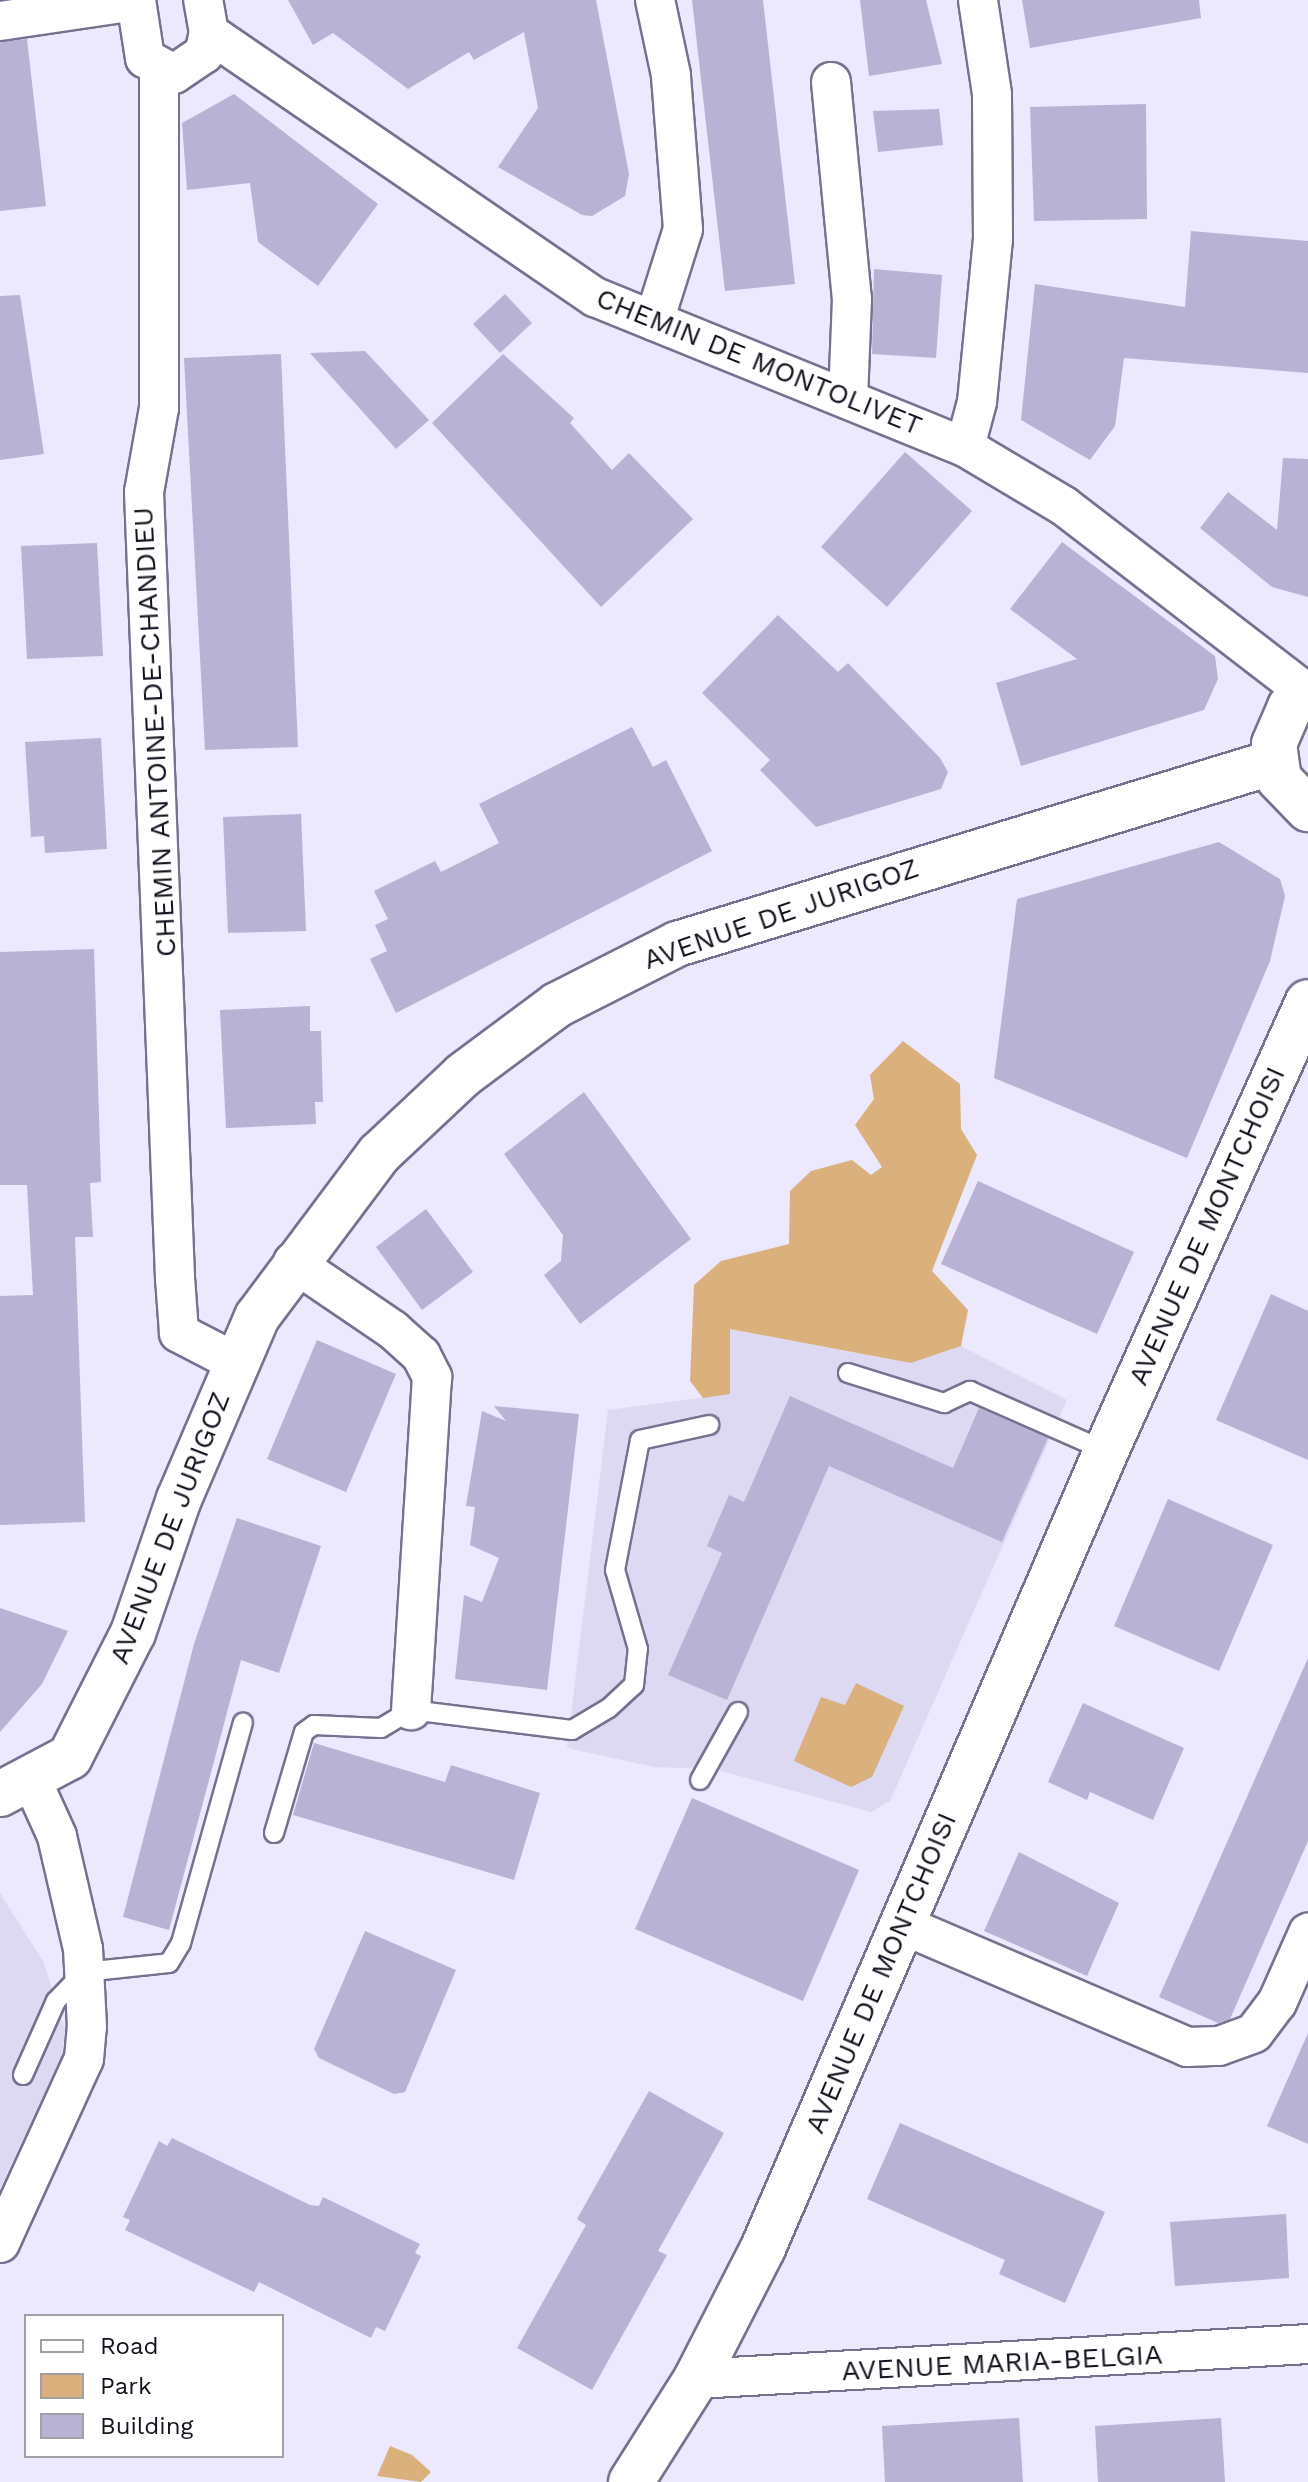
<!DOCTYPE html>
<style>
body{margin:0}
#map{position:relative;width:1308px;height:2482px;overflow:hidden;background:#ece8fe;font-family:"Work Sans",sans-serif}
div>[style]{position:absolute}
.built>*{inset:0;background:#ddd9f2}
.green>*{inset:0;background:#dab07d}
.building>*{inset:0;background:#b8b2d4}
.roads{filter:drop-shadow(2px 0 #777190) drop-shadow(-2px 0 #777190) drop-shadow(0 2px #777190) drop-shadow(0 -2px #777190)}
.service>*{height:18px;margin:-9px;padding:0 9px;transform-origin:9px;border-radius:9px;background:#fff}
.minor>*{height:38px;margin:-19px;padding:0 19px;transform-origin:19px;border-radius:19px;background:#fff}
.tertiary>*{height:44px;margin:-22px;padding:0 22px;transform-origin:22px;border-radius:22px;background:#fff}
span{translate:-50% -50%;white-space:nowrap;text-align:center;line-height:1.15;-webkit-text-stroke:7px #fff;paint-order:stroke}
.street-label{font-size:28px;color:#14121e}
.legend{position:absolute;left:24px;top:2314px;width:260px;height:144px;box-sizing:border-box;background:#fff;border:2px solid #a1a0a5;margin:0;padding:10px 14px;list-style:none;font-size:24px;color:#14121e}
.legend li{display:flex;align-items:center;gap:16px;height:40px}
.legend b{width:40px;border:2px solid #a1a0a5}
</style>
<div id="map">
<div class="built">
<i style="clip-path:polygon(729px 1329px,911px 1363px,961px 1346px,1067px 1400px,890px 1801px,871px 1812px,714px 1769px,654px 1767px,567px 1748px,608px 1410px,730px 1394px)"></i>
<i style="clip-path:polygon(0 1893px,44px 1963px,65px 2030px,62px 2055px,0 2188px)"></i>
</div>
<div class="green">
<i style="clip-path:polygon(903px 1041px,960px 1084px,961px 1129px,977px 1155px,932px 1271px,968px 1310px,961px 1346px,911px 1363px,730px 1329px,730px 1394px,703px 1398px,690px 1381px,694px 1285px,721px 1261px,789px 1244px,790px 1191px,811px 1171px,852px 1160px,871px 1175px,882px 1167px,855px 1125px,874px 1099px,870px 1075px)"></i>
<i style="clip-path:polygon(856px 1683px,904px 1706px,872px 1777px,851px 1787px,794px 1761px,821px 1697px,845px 1705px)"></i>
<i style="clip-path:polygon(390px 2446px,412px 2455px,431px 2472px,421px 2482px,377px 2476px)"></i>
</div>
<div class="building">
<i style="clip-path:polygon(288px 0,596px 0,629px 174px,625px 196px,592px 216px,582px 215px,498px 167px,538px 108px,524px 32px,474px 60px,469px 52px,408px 89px,333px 33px,313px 45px)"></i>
<i style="clip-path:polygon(692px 0,763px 0,795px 284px,725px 291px)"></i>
<i style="clip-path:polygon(860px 0,926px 0,942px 64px,869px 76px)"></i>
<i style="clip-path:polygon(1022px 0,1199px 0,1201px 18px,1030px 48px)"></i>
<i style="clip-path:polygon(27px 39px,46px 206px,0 211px,0 42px)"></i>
<i style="clip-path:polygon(234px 94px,378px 204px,318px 286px,258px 242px,250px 183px,187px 190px,182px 123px)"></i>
<i style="clip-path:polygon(1146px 104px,1147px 219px,1034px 221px,1030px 107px)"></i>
<i style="clip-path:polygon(939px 109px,943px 145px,878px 152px,873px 111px)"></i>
<i style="clip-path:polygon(1191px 231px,1308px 241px,1308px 373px,1124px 358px,1115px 426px,1090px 460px,1021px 420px,1035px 284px,1185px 307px)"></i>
<i style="clip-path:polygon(874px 269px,942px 275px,936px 358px,872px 354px)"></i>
<i style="clip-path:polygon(505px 294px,532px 323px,500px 353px,473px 324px)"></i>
<i style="clip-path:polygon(20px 295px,44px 454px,0 460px,0 296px)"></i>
<i style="clip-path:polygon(365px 351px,429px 420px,396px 449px,310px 353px)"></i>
<i style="clip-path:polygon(281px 354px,298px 747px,205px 750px,184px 358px)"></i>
<i style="clip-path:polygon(503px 354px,574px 418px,570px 423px,612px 470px,629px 453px,693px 519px,601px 607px,432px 423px)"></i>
<i style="clip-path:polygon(905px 452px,972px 511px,887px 607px,821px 547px)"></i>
<i style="clip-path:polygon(1283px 458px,1308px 459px,1308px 597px,1272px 587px,1200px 528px,1228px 492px,1277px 530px)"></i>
<i style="clip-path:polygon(1062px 542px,1215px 656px,1218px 679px,1204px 710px,1021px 766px,996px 683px,1077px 659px,1010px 609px)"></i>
<i style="clip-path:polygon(97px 543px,103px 656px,27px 659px,21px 546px)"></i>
<i style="clip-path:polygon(778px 615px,838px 672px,848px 663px,940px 758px,948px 772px,941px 789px,816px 827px,760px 770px,770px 760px,702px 693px)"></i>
<i style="clip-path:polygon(632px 727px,653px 767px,666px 760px,712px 851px,396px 1013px,370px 959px,387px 951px,375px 925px,388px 919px,374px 891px,435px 861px,441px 872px,499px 843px,479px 804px)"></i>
<i style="clip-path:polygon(101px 738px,107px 849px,45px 853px,44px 836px,31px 837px,25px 742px)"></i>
<i style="clip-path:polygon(301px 814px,306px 931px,228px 933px,223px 817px)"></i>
<i style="clip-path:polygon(1219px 842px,1280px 879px,1285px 896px,1270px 961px,1187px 1158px,994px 1078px,1017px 899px)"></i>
<i style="clip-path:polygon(94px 949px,101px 1182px,90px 1183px,93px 1237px,75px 1237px,85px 1522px,0 1525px,0 1296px,33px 1295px,27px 1185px,0 1185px,0 952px)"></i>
<i style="clip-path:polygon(310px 1006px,310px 1031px,321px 1031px,323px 1102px,315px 1102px,316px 1124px,226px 1128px,220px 1010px)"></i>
<i style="clip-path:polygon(584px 1092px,691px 1239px,580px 1324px,544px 1275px,561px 1261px,563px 1235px,504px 1154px)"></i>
<i style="clip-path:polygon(978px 1181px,1134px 1252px,1097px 1334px,941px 1264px)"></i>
<i style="clip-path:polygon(426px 1209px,473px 1272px,422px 1310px,376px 1247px)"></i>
<i style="clip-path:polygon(1271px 1294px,1308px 1311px,1308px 1460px,1216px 1420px)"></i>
<i style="clip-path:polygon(317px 1340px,396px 1374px,346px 1492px,267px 1459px)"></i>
<i style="clip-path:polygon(790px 1396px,953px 1468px,979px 1408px,1048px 1438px,1002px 1542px,829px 1466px,727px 1700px,668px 1675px,722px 1553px,707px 1546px,729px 1495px,744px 1502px)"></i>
<i style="clip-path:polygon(494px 1406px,579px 1414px,547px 1690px,455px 1679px,464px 1595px,482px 1602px,499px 1558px,470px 1545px,475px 1507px,466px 1506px,482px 1411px,506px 1421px)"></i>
<i style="clip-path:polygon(1168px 1499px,1273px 1545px,1219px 1671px,1114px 1626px)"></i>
<i style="clip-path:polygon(237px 1518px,321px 1546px,279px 1673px,241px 1660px,169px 1930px,123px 1917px,194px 1644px)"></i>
<i style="clip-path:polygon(0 1608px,68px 1631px,42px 1684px,0 1732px)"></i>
<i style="clip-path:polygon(1308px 1658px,1308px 1841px,1230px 2019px,1218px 2023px,1159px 1997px)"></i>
<i style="clip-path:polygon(1083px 1703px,1184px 1748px,1153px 1820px,1090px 1792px,1087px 1800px,1048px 1782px)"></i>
<i style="clip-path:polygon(314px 1743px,445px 1782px,451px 1765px,540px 1793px,514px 1880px,293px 1815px)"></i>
<i style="clip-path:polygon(692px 1798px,859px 1870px,803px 2001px,635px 1929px)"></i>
<i style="clip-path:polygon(1019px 1852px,1119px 1903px,1087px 1976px,984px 1931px)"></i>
<i style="clip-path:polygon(365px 1931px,456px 1970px,405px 2092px,394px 2094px,319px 2058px,314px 2049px)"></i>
<i style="clip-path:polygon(1308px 2033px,1308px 2144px,1267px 2126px)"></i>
<i style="clip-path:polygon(649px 2091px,724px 2133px,658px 2251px,667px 2255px,592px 2390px,517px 2348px,586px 2225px,577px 2219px)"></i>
<i style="clip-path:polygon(900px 2123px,1105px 2212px,1065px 2303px,999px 2274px,1005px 2260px,867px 2199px)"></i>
<i style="clip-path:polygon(172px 2138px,310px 2205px,319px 2206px,323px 2197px,420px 2244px,415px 2253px,421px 2256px,385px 2331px,376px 2327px,371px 2338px,259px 2282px,254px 2292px,125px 2230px,130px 2220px,123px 2217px,159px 2141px,167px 2146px)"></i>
<i style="clip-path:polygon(1286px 2214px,1289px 2278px,1175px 2286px,1170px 2222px)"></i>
<i style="clip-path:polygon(1019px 2418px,1023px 2482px,885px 2482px,882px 2426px)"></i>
<i style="clip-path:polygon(1221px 2418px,1225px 2482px,1098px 2482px,1095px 2426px)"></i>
</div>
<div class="roads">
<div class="service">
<i style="left:848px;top:1373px;width:101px;rotate:17.4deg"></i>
<i style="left:944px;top:1403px;width:29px;rotate:-25deg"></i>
<i style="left:970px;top:1391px;width:149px;rotate:23.8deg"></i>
<i style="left:700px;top:1780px;width:78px;rotate:-60.8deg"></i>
<i style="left:274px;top:1833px;width:105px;rotate:-73.5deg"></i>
<i style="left:304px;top:1732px;width:12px;rotate:-35deg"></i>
<i style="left:314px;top:1725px;width:67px;rotate:2.6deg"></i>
<i style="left:381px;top:1728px;width:35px;rotate:-31deg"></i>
<i style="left:411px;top:1710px;width:162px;rotate:7.1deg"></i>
<i style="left:572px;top:1730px;width:43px;rotate:-30.7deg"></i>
<i style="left:609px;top:1708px;width:34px;rotate:-43deg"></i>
<i style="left:634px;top:1685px;width:36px;rotate:-84deg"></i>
<i style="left:638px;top:1649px;width:82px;rotate:-106.2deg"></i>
<i style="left:615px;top:1570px;width:132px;rotate:-79.1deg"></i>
<i style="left:640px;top:1440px;width:71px;rotate:-12.3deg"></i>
<i style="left:23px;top:2075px;width:81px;rotate:-66deg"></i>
<i style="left:56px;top:2001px;width:40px;rotate:-46deg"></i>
<i style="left:84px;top:1972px;width:85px;rotate:-6deg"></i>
<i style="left:169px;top:1963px;width:23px;rotate:-59deg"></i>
<i style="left:181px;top:1943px;width:229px;rotate:-74.3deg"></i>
</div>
<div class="minor">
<i style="left:136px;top:0;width:59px;rotate:81.2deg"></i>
<i style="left:145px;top:58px;width:33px;rotate:29deg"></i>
<i style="left:174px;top:74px;width:36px;rotate:-34deg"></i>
<i style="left:204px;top:54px;width:22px;rotate:-77deg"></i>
<i style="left:209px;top:33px;width:34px;rotate:-100deg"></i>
<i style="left:0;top:21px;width:137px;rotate:-8.4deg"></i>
<i style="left:209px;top:33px;width:468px;rotate:34.4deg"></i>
<i style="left:595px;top:297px;width:399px;rotate:22.1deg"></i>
<i style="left:965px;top:447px;width:115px;rotate:30.8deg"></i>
<i style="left:1064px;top:506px;width:307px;rotate:37.6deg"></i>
<i style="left:159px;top:70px;width:338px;rotate:90deg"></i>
<i style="left:159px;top:408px;width:85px;rotate:100.1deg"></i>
<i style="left:144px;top:492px;width:787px;rotate:87.74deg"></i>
<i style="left:175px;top:1278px;width:55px;rotate:85.8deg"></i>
<i style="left:179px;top:1333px;width:63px;rotate:27.4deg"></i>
<i style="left:831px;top:82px;width:218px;rotate:84.5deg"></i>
<i style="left:852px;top:299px;width:100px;rotate:92.3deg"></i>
<i style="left:654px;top:321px;width:96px;rotate:-72.5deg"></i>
<i style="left:683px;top:229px;width:154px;rotate:-94.5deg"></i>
<i style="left:671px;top:75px;width:77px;rotate:-102deg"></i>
<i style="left:965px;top:447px;width:47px;rotate:-75.1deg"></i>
<i style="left:977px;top:402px;width:163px;rotate:-84.4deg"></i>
<i style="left:993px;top:240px;width:146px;rotate:-90.4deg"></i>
<i style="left:992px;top:94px;width:95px;rotate:-98.5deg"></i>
<i style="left:293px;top:1262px;width:121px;rotate:34.2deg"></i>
<i style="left:393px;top:1330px;width:38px;rotate:42deg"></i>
<i style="left:421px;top:1355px;width:25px;rotate:63deg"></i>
<i style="left:432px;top:1377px;width:334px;rotate:93.6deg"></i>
<i style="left:903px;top:1925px;width:309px;rotate:23.2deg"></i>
<i style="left:1187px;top:2047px;width:32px;rotate:-2deg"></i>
<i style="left:1219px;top:2046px;width:37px;rotate:-20deg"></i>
<i style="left:1254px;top:2033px;width:38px;rotate:-53deg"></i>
<i style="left:1277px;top:2003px;width:77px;rotate:-66.1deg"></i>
<i style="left:0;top:2243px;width:202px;rotate:-65.5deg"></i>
<i style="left:84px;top:2059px;width:32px;rotate:-85deg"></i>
<i style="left:87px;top:2027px;width:78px;rotate:-92.9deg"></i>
<i style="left:83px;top:1949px;width:116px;rotate:-103deg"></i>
<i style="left:57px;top:1836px;width:60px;rotate:-114.4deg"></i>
<i style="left:696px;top:2379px;width:613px;rotate:-3.27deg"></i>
</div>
<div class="tertiary">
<i style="left:1308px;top:693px;width:23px;rotate:142deg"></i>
<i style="left:1290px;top:707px;width:40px;rotate:113.4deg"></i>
<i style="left:1274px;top:744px;width:35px;rotate:82deg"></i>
<i style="left:1279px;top:779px;width:42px;rotate:46deg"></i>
<i style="left:0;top:1794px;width:79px;rotate:-27.9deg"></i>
<i style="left:70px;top:1757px;width:139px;rotate:-63.1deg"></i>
<i style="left:133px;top:1633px;width:142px;rotate:-71.1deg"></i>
<i style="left:179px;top:1499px;width:198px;rotate:-66.8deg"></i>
<i style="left:257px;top:1317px;width:204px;rotate:-53.2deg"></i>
<i style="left:379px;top:1154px;width:115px;rotate:-43.2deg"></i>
<i style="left:463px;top:1075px;width:117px;rotate:-36.7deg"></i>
<i style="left:557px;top:1005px;width:135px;rotate:-26.9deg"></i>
<i style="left:677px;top:944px;width:624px;rotate:-16.95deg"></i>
<i style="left:631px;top:2482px;width:122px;rotate:-57.7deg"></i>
<i style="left:696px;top:2379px;width:147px;rotate:-62.9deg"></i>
<i style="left:763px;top:2248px;width:868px;rotate:-66.71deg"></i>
<i style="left:1106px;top:1451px;width:492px;rotate:-65.8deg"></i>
</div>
</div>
<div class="street-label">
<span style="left:759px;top:362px;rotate:22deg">CHEMIN DE MONTOLIVET</span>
<span style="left:155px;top:732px;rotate:-93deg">CHEMIN ANTOINE-DE-CHANDIEU</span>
<span style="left:781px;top:914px;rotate:-19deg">AVENUE DE JURIGOZ</span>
<span style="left:1207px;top:1226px;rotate:-66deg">AVENUE DE MONTCHOISI</span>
<span style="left:170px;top:1528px;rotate:-69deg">AVENUE DE JURIGOZ</span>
<span style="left:881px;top:1973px;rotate:-67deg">AVENUE DE MONTCHOISI</span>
<span style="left:1002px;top:2363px;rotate:-3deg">AVENUE MARIA-BELGIA</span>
</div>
<ul class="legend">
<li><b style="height:10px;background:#fff"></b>Road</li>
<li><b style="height:22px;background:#dab07d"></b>Park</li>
<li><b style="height:22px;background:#b8b2d4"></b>Building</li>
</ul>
</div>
